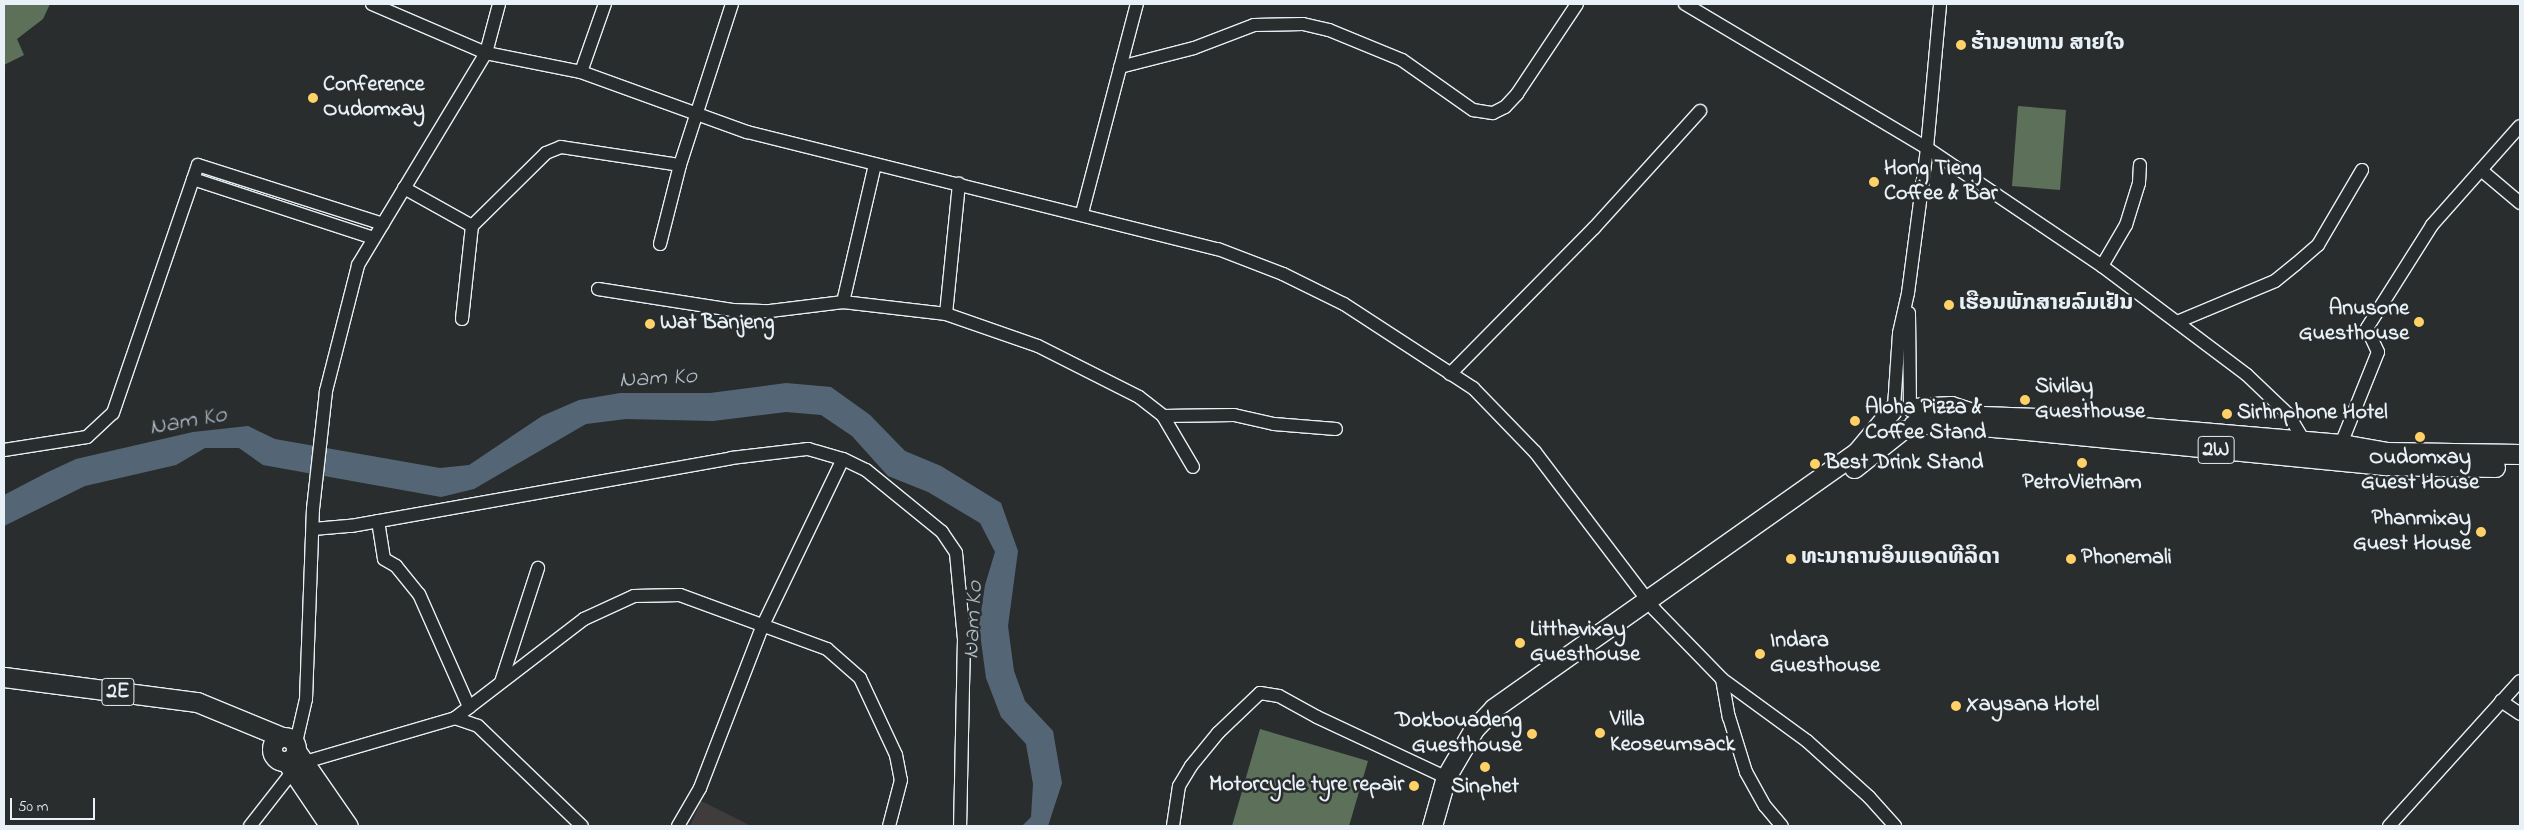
<!DOCTYPE html>
<meta charset="utf-8">
<style>
body{margin:0}
#map{position:relative;width:2524px;height:830px;overflow:hidden;background:#2a2d2e;font-family:"Indie Flower","Noto Sans Lao",sans-serif}
div>[style]{position:absolute}
.built>*{inset:0;background:#403c3c}
.green>*{inset:0;background:#5d7059}
.water>*{inset:0;background:#546676}
.roads{filter:drop-shadow(1px 0 #e8f1f8) drop-shadow(-1px 0 #e8f1f8) drop-shadow(0 1px #e8f1f8) drop-shadow(0 -1px #e8f1f8)}
.minor>*{height:12px;margin:-6px;padding:0 6px;transform-origin:6px;border-radius:6px;background:#2a2d2e}
.highway>*{height:19px;margin:-9.5px;padding:0 9.5px;transform-origin:9.5px;border-radius:9.5px;background:#2a2d2e}
.highway>.ring{margin:-9.5px;padding:0;box-sizing:content-box;background:none;border:19px solid #2a2d2e;border-radius:50%}
.dots>*{width:14px;height:14px;translate:-50% -50%;box-sizing:border-box;border:2px solid #2a2d2e;border-radius:50%}
span{translate:-50% -50%;white-space:nowrap;text-align:center;line-height:1.15;-webkit-text-stroke:5px #2a2d2e;paint-order:stroke}
.shield-label span{padding:1px 4px;background:#2a2d2e;border:1px solid;border-radius:4px;-webkit-text-stroke-width:0}
.shield-label{font-size:21px;color:#e8f1f8;font-weight:700}
.poi-label{font-size:22px;color:#e8f1f8;font-weight:700}
.left{translate:0 -50%;text-align:left}
.right{translate:-100% -50%;text-align:right}
.water-label{font-size:24px;color:#adb9c4;font-style:italic}
.frame{position:absolute;inset:0;border:5px solid #e8f1f8;pointer-events:none}
.scale{position:absolute;left:10px;top:798px;width:85px;height:22px;box-sizing:border-box;border:2px solid #e8f1f8;border-top:0;padding-left:6px;font-size:15px;line-height:18px;white-space:nowrap;color:#e8f1f8;-webkit-text-stroke:4px #2a2d2e;paint-order:stroke}
</style>
<div id="map">
<div class="built">
<i style="clip-path:polygon(701px 801px,751px 826px,690px 826px)"></i>
</div>
<div class="green">
<i style="clip-path:polygon(4px 4px,50px 4px,43px 19px,17px 39px,24px 55px,4px 65px)"></i>
<i style="clip-path:polygon(2018px 106px,2066px 110px,2060px 190px,2012px 186px)"></i>
<i style="clip-path:polygon(1260px 729px,1368px 761px,1349px 826px,1232px 826px)"></i>
</div>
<div class="water">
<i style="clip-path:polygon(786px 383px,831px 387px,870px 415px,905px 451px,941px 466px,1001px 503px,1018px 551px,1008px 626px,1014px 671px,1025px 701px,1053px 731px,1062px 783px,1048px 826px,1022px 826px,1031px 817px,1033px 784px,1026px 744px,1001px 717px,986px 678px,979px 626px,985px 585px,995px 552px,980px 523px,928px 492px,888px 476px,852px 436px,821px 415px,786px 412px,713px 421px,626px 419px,586px 424px,474px 489px,441px 497px,263px 465px,239px 448px,205px 448px,176px 465px,85px 486px,4px 526px,4px 495px,48px 472px,76px 459px,193px 432px,248px 426px,275px 439px,440px 468px,469px 465px,542px 416px,579px 400px,620px 393px,710px 393px)"></i>
</div>
<div class="roads">
<div class="minor">
<i style="left:372px;top:4px;width:124px;rotate:23.3deg"></i>
<i style="left:486px;top:53px;width:51px;rotate:-75.1deg"></i>
<i style="left:1685px;top:4px;width:282px;rotate:30.8deg"></i>
<i style="left:1927px;top:148px;width:211px;rotate:34deg"></i>
<i style="left:2102px;top:266px;width:181px;rotate:36.9deg"></i>
<i style="left:2247px;top:375px;width:57px;rotate:43.6deg"></i>
<i style="left:2288px;top:414px;width:35px;rotate:59deg"></i>
<i style="left:1120px;top:67px;width:76px;rotate:-14.4deg"></i>
<i style="left:1194px;top:48px;width:64px;rotate:-21deg"></i>
<i style="left:1254px;top:25px;width:49px;rotate:-1.2deg"></i>
<i style="left:1303px;top:24px;width:27px;rotate:13deg"></i>
<i style="left:1329px;top:30px;width:79px;rotate:22.3deg"></i>
<i style="left:1402px;top:60px;width:87px;rotate:35.2deg"></i>
<i style="left:1473px;top:110px;width:20px;rotate:9deg"></i>
<i style="left:1493px;top:113px;width:13px;rotate:-27deg"></i>
<i style="left:1505px;top:107px;width:18px;rotate:-47deg"></i>
<i style="left:1517px;top:94px;width:108px;rotate:-56.3deg"></i>
<i style="left:581px;top:72px;width:72px;rotate:-70.6deg"></i>
<i style="left:2481px;top:170px;width:51px;rotate:40.2deg"></i>
<i style="left:193px;top:179px;width:190px;rotate:18.1deg"></i>
<i style="left:404px;top:188px;width:78px;rotate:29.2deg"></i>
<i style="left:1082px;top:213px;width:216px;rotate:-75.3deg"></i>
<i style="left:660px;top:244px;width:81px;rotate:-75.8deg"></i>
<i style="left:680px;top:165px;width:169px;rotate:-72.1deg"></i>
<i style="left:2102px;top:266px;width:48px;rotate:-59.7deg"></i>
<i style="left:2126px;top:225px;width:44px;rotate:-72.8deg"></i>
<i style="left:2139px;top:183px;width:18px;rotate:-87deg"></i>
<i style="left:598px;top:289px;width:136px;rotate:8.9deg"></i>
<i style="left:732px;top:310px;width:38px;rotate:2deg"></i>
<i style="left:770px;top:311px;width:74px;rotate:-7deg"></i>
<i style="left:843px;top:302px;width:104px;rotate:6.6deg"></i>
<i style="left:946px;top:314px;width:97px;rotate:19.2deg"></i>
<i style="left:1038px;top:346px;width:113px;rotate:26.8deg"></i>
<i style="left:1139px;top:397px;width:31px;rotate:38deg"></i>
<i style="left:1163px;top:416px;width:59px;rotate:59.5deg"></i>
<i style="left:843px;top:302px;width:141px;rotate:-76.9deg"></i>
<i style="left:1909px;top:313px;width:93px;rotate:89.4deg"></i>
<i style="left:946px;top:314px;width:131px;rotate:-84.3deg"></i>
<i style="left:462px;top:319px;width:94px;rotate:-83.9deg"></i>
<i style="left:472px;top:226px;width:104px;rotate:-44.6deg"></i>
<i style="left:546px;top:153px;width:16px;rotate:-22deg"></i>
<i style="left:561px;top:147px;width:120px;rotate:8.6deg"></i>
<i style="left:2177px;top:322px;width:106px;rotate:-22.7deg"></i>
<i style="left:2275px;top:281px;width:27px;rotate:-39deg"></i>
<i style="left:2296px;top:264px;width:29px;rotate:-41deg"></i>
<i style="left:2318px;top:245px;width:87px;rotate:-59.6deg"></i>
<i style="left:1450px;top:374px;width:205px;rotate:-45.4deg"></i>
<i style="left:1594px;top:228px;width:158px;rotate:-47.8deg"></i>
<i style="left:1894px;top:407px;width:74px;rotate:-86.1deg"></i>
<i style="left:1899px;top:333px;width:41px;rotate:-77.3deg"></i>
<i style="left:1908px;top:293px;width:146px;rotate:-82.5deg"></i>
<i style="left:1927px;top:148px;width:145px;rotate:-84.8deg"></i>
<i style="left:1163px;top:416px;width:71px;rotate:-0.8deg"></i>
<i style="left:1234px;top:415px;width:41px;rotate:12.7deg"></i>
<i style="left:1274px;top:424px;width:62px;rotate:4.6deg"></i>
<i style="left:4px;top:450px;width:84px;rotate:-8.9deg"></i>
<i style="left:87px;top:437px;width:35px;rotate:-43deg"></i>
<i style="left:113px;top:413px;width:262px;rotate:-71.1deg"></i>
<i style="left:198px;top:165px;width:194px;rotate:17.7deg"></i>
<i style="left:2342px;top:451px;width:7px;rotate:-98deg"></i>
<i style="left:2341px;top:444px;width:99px;rotate:-68.1deg"></i>
<i style="left:2378px;top:352px;width:26px;rotate:-115deg"></i>
<i style="left:2367px;top:328px;width:122px;rotate:-57.7deg"></i>
<i style="left:2432px;top:225px;width:132px;rotate:-48.4deg"></i>
<i style="left:378px;top:521px;width:38px;rotate:81deg"></i>
<i style="left:384px;top:559px;width:14px;rotate:30deg"></i>
<i style="left:396px;top:566px;width:36px;rotate:51deg"></i>
<i style="left:419px;top:594px;width:124px;rotate:66.1deg"></i>
<i style="left:313px;top:529px;width:38px;rotate:-5deg"></i>
<i style="left:351px;top:526px;width:386px;rotate:-10.1deg"></i>
<i style="left:731px;top:458px;width:78px;rotate:-6.7deg"></i>
<i style="left:808px;top:449px;width:36px;rotate:16deg"></i>
<i style="left:843px;top:459px;width:25px;rotate:26deg"></i>
<i style="left:866px;top:470px;width:98px;rotate:39.2deg"></i>
<i style="left:942px;top:532px;width:25px;rotate:56deg"></i>
<i style="left:956px;top:553px;width:86px;rotate:84.7deg"></i>
<i style="left:964px;top:639px;width:187px;rotate:91.2deg"></i>
<i style="left:1722px;top:679px;width:39px;rotate:80deg"></i>
<i style="left:1729px;top:717px;width:58px;rotate:72.8deg"></i>
<i style="left:1746px;top:772px;width:39px;rotate:61deg"></i>
<i style="left:1765px;top:806px;width:26px;rotate:50deg"></i>
<i style="left:501px;top:682px;width:120px;rotate:-72deg"></i>
<i style="left:2501px;top:701px;width:23px;rotate:34deg"></i>
<i style="left:455px;top:718px;width:163px;rotate:-37.5deg"></i>
<i style="left:584px;top:619px;width:55px;rotate:-24.7deg"></i>
<i style="left:634px;top:596px;width:46px;rotate:-1.2deg"></i>
<i style="left:680px;top:595px;width:157px;rotate:20.2deg"></i>
<i style="left:827px;top:649px;width:44px;rotate:41.3deg"></i>
<i style="left:860px;top:678px;width:85px;rotate:64.9deg"></i>
<i style="left:896px;top:755px;width:25px;rotate:79deg"></i>
<i style="left:901px;top:780px;width:48px;rotate:104.6deg"></i>
<i style="left:295px;top:747px;width:49px;rotate:-77.1deg"></i>
<i style="left:306px;top:699px;width:190px;rotate:-87.9deg"></i>
<i style="left:313px;top:509px;width:119px;rotate:-83.7deg"></i>
<i style="left:326px;top:391px;width:130px;rotate:-75.7deg"></i>
<i style="left:358px;top:265px;width:248px;rotate:-58.9deg"></i>
<i style="left:486px;top:53px;width:97px;rotate:11.3deg"></i>
<i style="left:581px;top:72px;width:177px;rotate:19.9deg"></i>
<i style="left:747px;top:132px;width:485px;rotate:14deg"></i>
<i style="left:1218px;top:249px;width:70px;rotate:21deg"></i>
<i style="left:1283px;top:274px;width:68px;rotate:26.2deg"></i>
<i style="left:1344px;top:304px;width:154px;rotate:33.1deg"></i>
<i style="left:1473px;top:388px;width:89px;rotate:45.9deg"></i>
<i style="left:1535px;top:452px;width:197px;rotate:52.8deg"></i>
<i style="left:1654px;top:609px;width:98px;rotate:45.8deg"></i>
<i style="left:1722px;top:679px;width:105px;rotate:36.1deg"></i>
<i style="left:1807px;top:741px;width:84px;rotate:42.1deg"></i>
<i style="left:1869px;top:797px;width:39px;rotate:48deg"></i>
<i style="left:305px;top:762px;width:156px;rotate:-16.3deg"></i>
<i style="left:455px;top:718px;width:24px;rotate:19deg"></i>
<i style="left:478px;top:726px;width:144px;rotate:43.9deg"></i>
<i style="left:250px;top:826px;width:70px;rotate:-52deg"></i>
<i style="left:678px;top:826px;width:44px;rotate:-59.9deg"></i>
<i style="left:700px;top:788px;width:175px;rotate:-68.9deg"></i>
<i style="left:763px;top:625px;width:184px;rotate:-64.3deg"></i>
<i style="left:1173px;top:826px;width:40px;rotate:-81.5deg"></i>
<i style="left:1179px;top:786px;width:23px;rotate:-59deg"></i>
<i style="left:1191px;top:766px;width:43px;rotate:-50.7deg"></i>
<i style="left:1218px;top:733px;width:58px;rotate:-43.6deg"></i>
<i style="left:1260px;top:693px;width:19px;rotate:9deg"></i>
<i style="left:1279px;top:696px;width:43px;rotate:28.9deg"></i>
<i style="left:1317px;top:717px;width:156px;rotate:25.1deg"></i>
<i style="left:2389px;top:826px;width:195px;rotate:-47.9deg"></i>
</div>
<div class="highway">
<i style="left:1913px;top:408px;width:38px;rotate:-3deg"></i>
<i style="left:1951px;top:406px;width:33px;rotate:18deg"></i>
<i style="left:1982px;top:416px;width:55px;rotate:2.1deg"></i>
<i style="left:2037px;top:418px;width:305px;rotate:4.9deg"></i>
<i style="left:2341px;top:444px;width:47px;rotate:9.9deg"></i>
<i style="left:2387px;top:452px;width:133px;rotate:0.9deg"></i>
<i style="left:1913px;top:425px;width:31px;rotate:-4deg"></i>
<i style="left:1944px;top:423px;width:73px;rotate:4.7deg"></i>
<i style="left:2017px;top:429px;width:371px;rotate:5.6deg"></i>
<i style="left:2386px;top:465px;width:109px;rotate:1.1deg"></i>
<i style="left:1854px;top:468px;width:61px;rotate:-38.4deg"></i>
<i style="left:4px;top:677px;width:195px;rotate:7.4deg"></i>
<i style="left:197px;top:702px;width:92px;rotate:22.4deg"></i>
<i class="ring" style="left:272px;top:737px;width:5px;height:5px"></i>
<i style="left:296px;top:751px;width:91px;rotate:55.3deg"></i>
<i style="left:286px;top:761px;width:78px;rotate:55.9deg"></i>
<i style="left:1432px;top:826px;width:51px;rotate:-74.1deg"></i>
<i style="left:1446px;top:777px;width:56px;rotate:-59.7deg"></i>
<i style="left:1474px;top:729px;width:29px;rotate:-46deg"></i>
<i style="left:1494px;top:708px;width:443px;rotate:-35.2deg"></i>
<i style="left:1856px;top:453px;width:56px;rotate:-50.1deg"></i>
</div>
</div>
<div class="dots">
<i style="left:1961px;top:45px;background:#ffd166"></i>
<i style="left:313px;top:98px;background:#ffd166"></i>
<i style="left:1874px;top:182px;background:#ffd166"></i>
<i style="left:1949px;top:305px;background:#ffd166"></i>
<i style="left:2419px;top:322px;background:#ffd166"></i>
<i style="left:650px;top:324px;background:#ffd166"></i>
<i style="left:2025px;top:400px;background:#ffd166"></i>
<i style="left:2227px;top:414px;background:#ffd166"></i>
<i style="left:1855px;top:421px;background:#ffd166"></i>
<i style="left:2420px;top:437px;background:#ffd166"></i>
<i style="left:2082px;top:463px;background:#ffd166"></i>
<i style="left:1815px;top:464px;background:#ffd166"></i>
<i style="left:2481px;top:532px;background:#ffd166"></i>
<i style="left:1791px;top:559px;background:#ffd166"></i>
<i style="left:2071px;top:559px;background:#ffd166"></i>
<i style="left:1520px;top:643px;background:#ffd166"></i>
<i style="left:1760px;top:654px;background:#ffd166"></i>
<i style="left:1956px;top:706px;background:#ffd166"></i>
<i style="left:1600px;top:733px;background:#ffd166"></i>
<i style="left:1532px;top:734px;background:#ffd166"></i>
<i style="left:1485px;top:767px;background:#ffd166"></i>
<i style="left:1414px;top:786px;background:#ffd166"></i>
</div>
<div class="shield-label">
<span style="left:2216px;top:450px">2W</span>
<span style="left:118px;top:692px">2E</span>
</div>
<div class="poi-label">
<span class="left" style="left:1971px;top:45px">ຮ້ານອາຫານ ສາຍໃຈ</span>
<span class="left" style="left:323px;top:98px">Conference<br>Oudomxay</span>
<span class="left" style="left:1884px;top:182px">Hong Tieng<br>Coffee &amp; Bar</span>
<span class="left" style="left:1959px;top:305px">ເຮືອນພັກສາຍລົມເຢັນ</span>
<span class="right" style="left:2409px;top:322px">Anusone<br>Guesthouse</span>
<span class="left" style="left:660px;top:324px">Wat Banjeng</span>
<span class="left" style="left:2035px;top:400px">Sivilay<br>Guesthouse</span>
<span class="left" style="left:1865px;top:421px">Aloha Pizza &amp;<br>Coffee Stand</span>
<span class="left" style="left:2237px;top:414px">Sirhnphone Hotel</span>
<span style="left:2420px;top:471px">Oudomxay<br>Guest House</span>
<span class="left" style="left:1825px;top:464px">Best Drink Stand</span>
<span style="left:2082px;top:484px">PetroVietnam</span>
<span class="right" style="left:2471px;top:532px">Phanmixay<br>Guest House</span>
<span class="left" style="left:1801px;top:559px">ທະນາຄານອິນແອດທີລິດາ</span>
<span class="left" style="left:2081px;top:559px">Phonemali</span>
<span class="left" style="left:1530px;top:643px">Litthavixay<br>Guesthouse</span>
<span class="left" style="left:1770px;top:654px">Indara<br>Guesthouse</span>
<span class="left" style="left:1966px;top:706px">Xaysana Hotel</span>
<span class="left" style="left:1610px;top:733px">Villa<br>Keoseumsack</span>
<span class="right" style="left:1522px;top:734px">Dokbouadeng<br>Guesthouse</span>
<span class="right" style="left:1404px;top:786px">Motorcycle tyre repair</span>
<span style="left:1485px;top:788px">Sinphet</span>
</div>
<div class="water-label">
<span style="left:658px;top:379px;rotate:-3deg">Nam Ko</span>
<span style="left:188px;top:422px;rotate:-10deg">Nam Ko</span>
<span style="left:974px;top:620px;rotate:-87deg">Nam Ko</span>
</div>
<div class="frame"></div>
<div class="scale">50 m</div>
</div>
